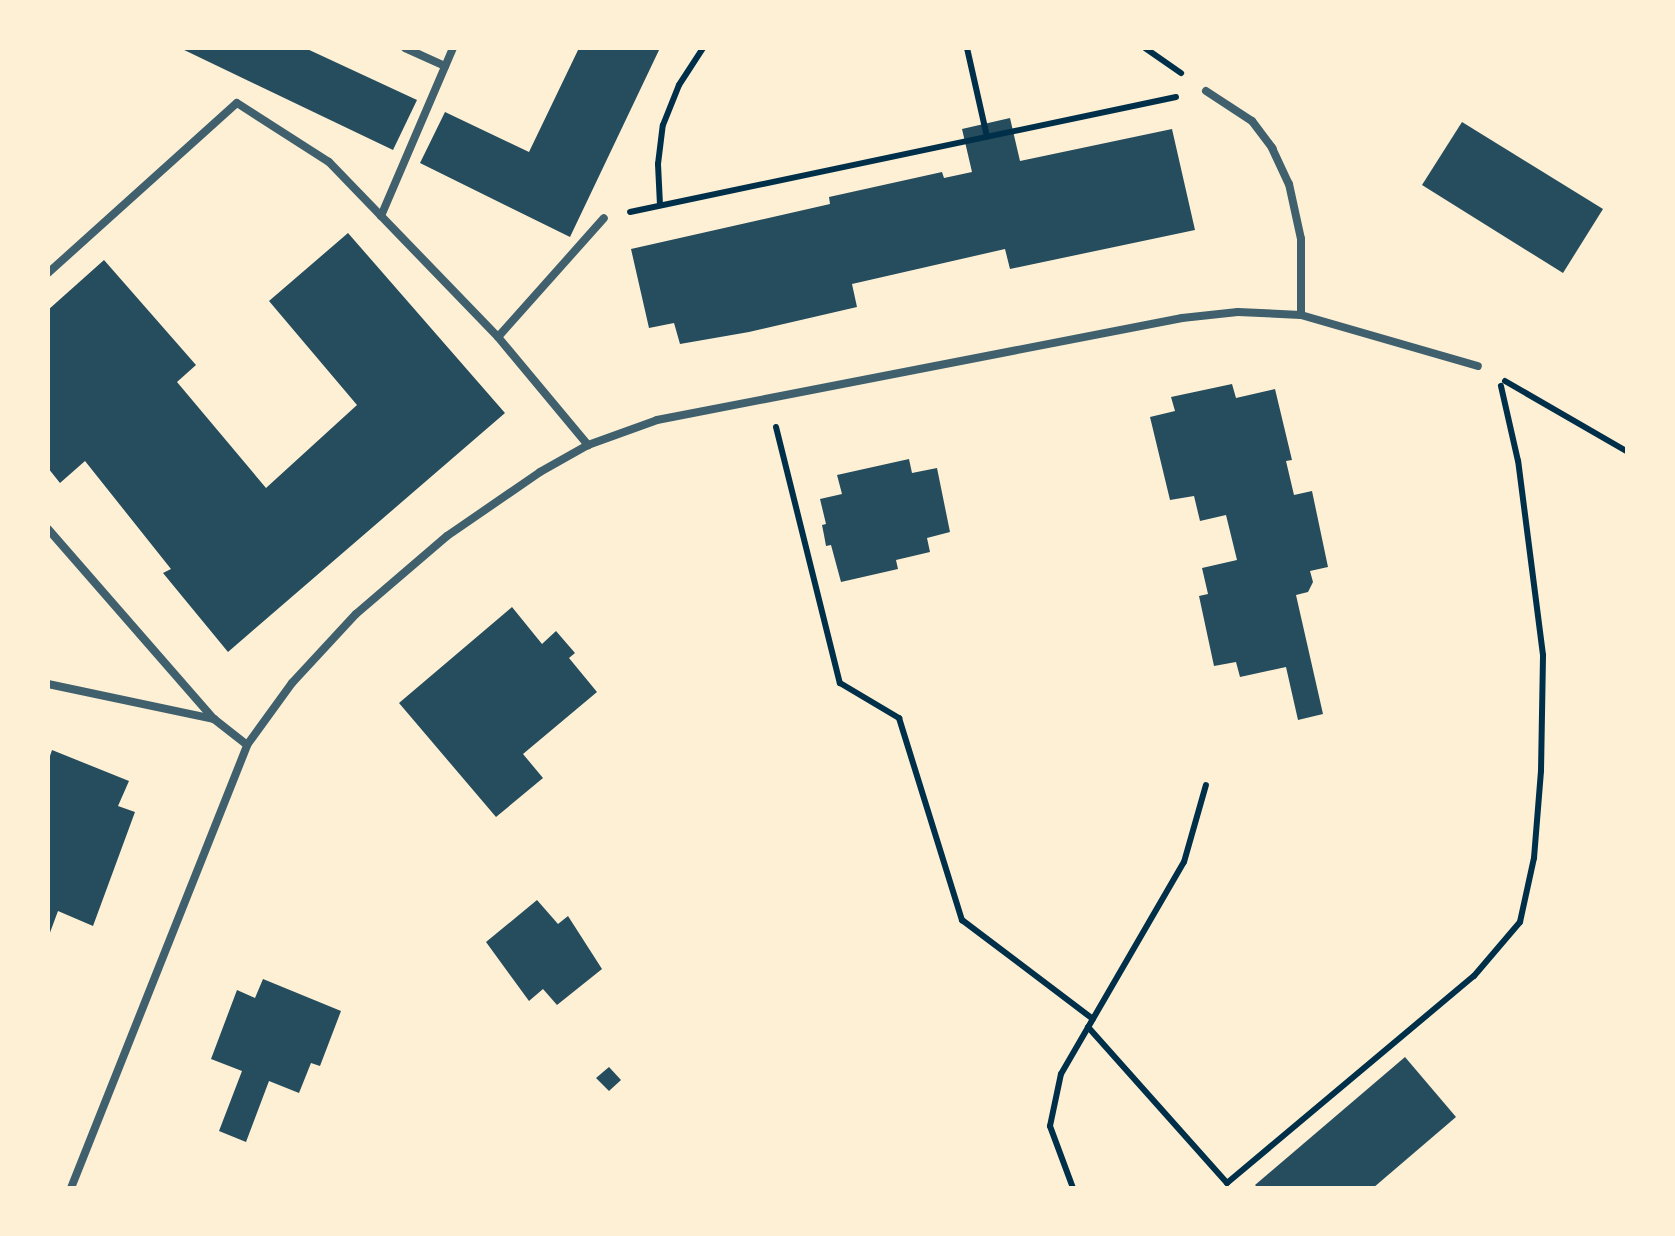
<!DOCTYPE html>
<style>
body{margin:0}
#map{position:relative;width:1675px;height:1236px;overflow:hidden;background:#fdf0d5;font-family:"Varela Round",sans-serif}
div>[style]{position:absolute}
.building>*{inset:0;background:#264d5e}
.path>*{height:6px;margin:-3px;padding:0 3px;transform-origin:3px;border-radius:3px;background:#003049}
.service>*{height:8px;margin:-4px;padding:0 4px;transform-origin:4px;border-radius:4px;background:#3f606c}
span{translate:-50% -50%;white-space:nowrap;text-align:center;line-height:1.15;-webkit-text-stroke:8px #fdf0d5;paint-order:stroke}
.frame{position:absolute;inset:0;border:50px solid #fdf0d5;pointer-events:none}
</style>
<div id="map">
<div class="building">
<i style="clip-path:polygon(180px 48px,305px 48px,417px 100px,393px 150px)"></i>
<i style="clip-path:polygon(579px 48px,660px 48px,570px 237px,420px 163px,445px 112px,529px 152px)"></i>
<i style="clip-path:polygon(1010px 118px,1020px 161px,1172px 129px,1195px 230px,1010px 269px,1005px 249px,852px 284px,857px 307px,749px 332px,680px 344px,674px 323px,649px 328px,631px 249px,830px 204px,829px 197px,942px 172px,944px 178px,972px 172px,962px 129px)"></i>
<i style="clip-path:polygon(1462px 122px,1603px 209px,1563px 273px,1422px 185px)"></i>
<i style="clip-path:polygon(348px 233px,505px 413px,228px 652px,163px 573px,171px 569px,85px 461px,60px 483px,48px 468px,48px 310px,104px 260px,196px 365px,177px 382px,266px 488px,357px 405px,269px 301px)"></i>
<i style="clip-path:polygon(1232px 384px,1236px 398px,1275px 389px,1292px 460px,1286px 461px,1294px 495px,1312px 491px,1328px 567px,1310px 571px,1313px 582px,1308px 592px,1296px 595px,1323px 714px,1298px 720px,1286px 667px,1240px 677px,1236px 662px,1214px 666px,1199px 596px,1208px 594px,1202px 568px,1237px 560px,1226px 515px,1200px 521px,1194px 496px,1170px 500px,1150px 417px,1175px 411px,1171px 397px)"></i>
<i style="clip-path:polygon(909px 459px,912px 473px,937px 468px,950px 532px,927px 538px,930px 552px,896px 560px,898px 569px,841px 582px,831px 545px,826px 546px,824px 535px,822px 525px,826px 524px,820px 499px,842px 494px,837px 475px)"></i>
<i style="clip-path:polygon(512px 607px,542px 644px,556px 631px,575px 653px,569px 658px,597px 692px,523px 754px,543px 778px,496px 817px,399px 703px)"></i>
<i style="clip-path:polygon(52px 750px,129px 781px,118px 806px,135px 812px,93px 926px,58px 911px,48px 938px,48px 762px)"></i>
<i style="clip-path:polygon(537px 900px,558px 924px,568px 916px,602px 969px,557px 1005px,543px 989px,529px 1001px,486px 942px)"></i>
<i style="clip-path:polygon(263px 979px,341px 1011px,320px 1066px,311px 1063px,299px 1093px,269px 1081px,246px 1142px,219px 1131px,242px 1071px,211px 1059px,237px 990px,255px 998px)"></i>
<i style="clip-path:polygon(1405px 1057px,1456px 1117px,1373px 1188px,1258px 1188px,1255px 1185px)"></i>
<i style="clip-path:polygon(609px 1067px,621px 1080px,609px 1091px,596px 1078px)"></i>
</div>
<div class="path">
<i style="left:967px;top:48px;width:91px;rotate:77.3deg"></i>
<i style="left:1145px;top:48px;width:44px;rotate:34.8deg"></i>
<i style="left:660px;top:205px;width:41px;rotate:-92.8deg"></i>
<i style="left:658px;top:164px;width:39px;rotate:-83deg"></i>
<i style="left:663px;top:125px;width:43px;rotate:-68.2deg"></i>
<i style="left:679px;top:85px;width:44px;rotate:-57deg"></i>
<i style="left:630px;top:212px;width:558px;rotate:-11.89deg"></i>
<i style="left:1505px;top:381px;width:142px;rotate:30deg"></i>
<i style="left:776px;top:427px;width:264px;rotate:76deg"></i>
<i style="left:840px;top:683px;width:69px;rotate:30.7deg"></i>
<i style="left:899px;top:718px;width:212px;rotate:72.7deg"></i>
<i style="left:962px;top:920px;width:164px;rotate:37.1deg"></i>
<i style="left:1088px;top:1027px;width:209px;rotate:48.3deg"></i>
<i style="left:1227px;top:1183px;width:322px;rotate:-40deg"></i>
<i style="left:1474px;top:976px;width:71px;rotate:-49.6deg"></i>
<i style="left:1520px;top:922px;width:66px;rotate:-77.7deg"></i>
<i style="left:1534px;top:858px;width:87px;rotate:-85.4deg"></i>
<i style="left:1541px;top:771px;width:116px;rotate:-89deg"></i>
<i style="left:1543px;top:655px;width:196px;rotate:-97.3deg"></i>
<i style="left:1518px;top:461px;width:77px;rotate:-102.8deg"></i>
<i style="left:1073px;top:1188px;width:66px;rotate:-110.4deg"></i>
<i style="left:1050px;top:1126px;width:53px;rotate:-78.1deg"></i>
<i style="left:1061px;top:1074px;width:245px;rotate:-59.9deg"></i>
<i style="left:1184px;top:862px;width:80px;rotate:-74.1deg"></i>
</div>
<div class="service">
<i style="left:405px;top:48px;width:44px;rotate:24.2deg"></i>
<i style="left:1206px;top:91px;width:55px;rotate:33.1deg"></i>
<i style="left:1252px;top:121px;width:34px;rotate:53deg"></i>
<i style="left:1272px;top:148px;width:40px;rotate:65deg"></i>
<i style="left:1289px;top:184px;width:56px;rotate:77.7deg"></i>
<i style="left:1301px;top:239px;width:76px;rotate:90deg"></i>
<i style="left:381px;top:216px;width:183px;rotate:-66.8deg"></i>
<i style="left:48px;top:273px;width:254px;rotate:-42deg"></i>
<i style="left:237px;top:103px;width:109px;rotate:32.7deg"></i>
<i style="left:329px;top:162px;width:243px;rotate:46deg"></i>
<i style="left:498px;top:337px;width:141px;rotate:50.2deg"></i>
<i style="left:498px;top:337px;width:159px;rotate:-48.3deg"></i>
<i style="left:48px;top:529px;width:252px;rotate:48.9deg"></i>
<i style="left:214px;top:719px;width:42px;rotate:38.2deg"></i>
<i style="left:48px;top:684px;width:170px;rotate:11.9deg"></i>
<i style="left:71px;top:1188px;width:477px;rotate:-68.3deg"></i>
<i style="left:247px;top:745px;width:77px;rotate:-54deg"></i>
<i style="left:292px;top:683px;width:94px;rotate:-47.2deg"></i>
<i style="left:356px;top:614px;width:120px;rotate:-40.6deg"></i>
<i style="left:447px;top:536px;width:113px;rotate:-34.5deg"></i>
<i style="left:540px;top:472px;width:55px;rotate:-29.4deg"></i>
<i style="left:588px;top:445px;width:73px;rotate:-19.9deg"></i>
<i style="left:657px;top:420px;width:535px;rotate:-10.99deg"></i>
<i style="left:1182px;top:318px;width:56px;rotate:-6.1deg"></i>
<i style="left:1238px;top:312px;width:63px;rotate:2.7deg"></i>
<i style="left:1301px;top:315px;width:184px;rotate:16.1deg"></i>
</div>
<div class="frame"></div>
</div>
